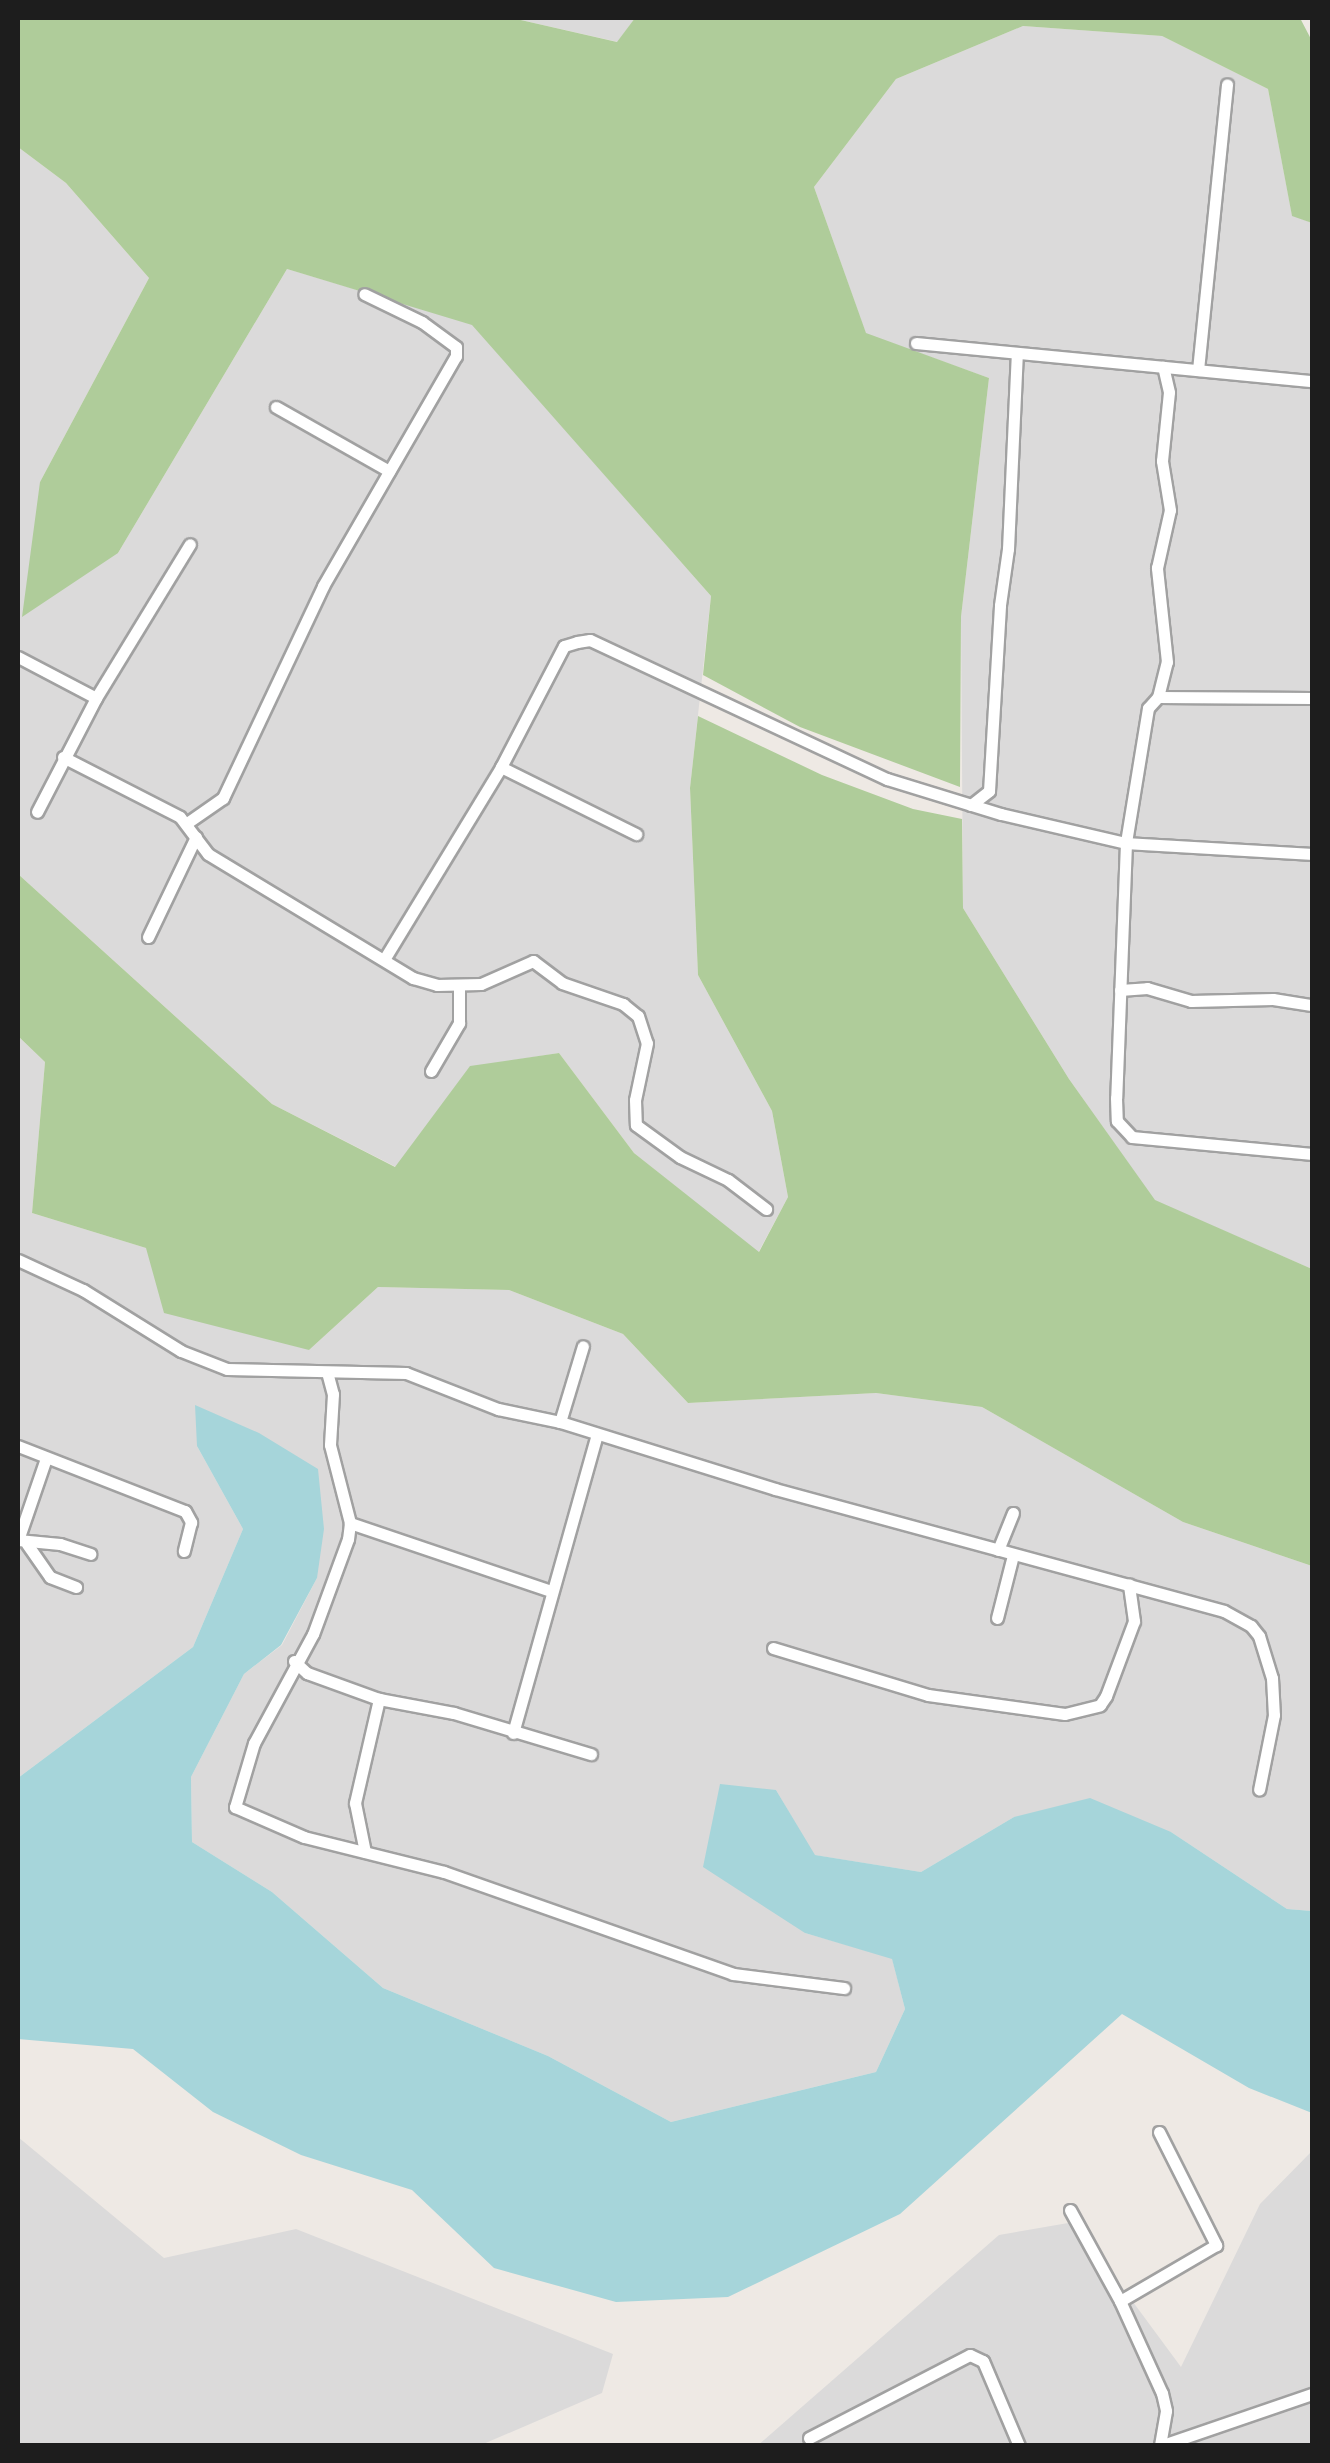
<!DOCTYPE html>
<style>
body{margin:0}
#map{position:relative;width:1330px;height:2463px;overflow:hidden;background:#eee9e4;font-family:Figtree,sans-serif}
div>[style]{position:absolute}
.residential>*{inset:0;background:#dbdada}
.forest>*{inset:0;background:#afcc9a}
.water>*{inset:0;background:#a6d5da}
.roads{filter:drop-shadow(2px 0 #a1a1a1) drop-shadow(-2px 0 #a1a1a1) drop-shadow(0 2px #a1a1a1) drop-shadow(0 -2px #a1a1a1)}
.minor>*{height:11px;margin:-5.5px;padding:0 5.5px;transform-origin:5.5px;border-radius:5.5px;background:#fff}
span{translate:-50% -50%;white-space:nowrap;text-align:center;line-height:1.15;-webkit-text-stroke:10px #fff;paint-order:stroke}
.frame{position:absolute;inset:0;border:20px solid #1d1d1d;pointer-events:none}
</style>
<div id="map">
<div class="residential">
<i style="clip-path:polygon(512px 18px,635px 18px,618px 42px)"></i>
<i style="clip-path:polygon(1023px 26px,1162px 36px,1268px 89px,1292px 215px,1312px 223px,1312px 1269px,1155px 1201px,1069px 1079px,963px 908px,961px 617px,989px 378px,866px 334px,814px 187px,896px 79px)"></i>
<i style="clip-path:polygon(18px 147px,66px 183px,149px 278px,40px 482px,118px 553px,287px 269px,472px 324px,711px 596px,690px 788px,698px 975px,772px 1111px,788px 1197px,758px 1253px,634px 1153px,559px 1053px,470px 1067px,396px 1167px,272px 1104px,18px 874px)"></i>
<i style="clip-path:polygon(18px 1036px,45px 1062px,32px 1213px,146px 1248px,309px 1350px,378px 1287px,509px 1290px,623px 1334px,688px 1403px,876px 1393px,982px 1407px,1183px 1522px,1312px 1566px,1312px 1911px,1287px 1909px,1171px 1832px,1014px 1817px,921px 1872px,814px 1855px,776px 1790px,805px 1933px,892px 1958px,905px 2009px,876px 2072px,671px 2122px,548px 2056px,383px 1988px,272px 1892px,192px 1842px,191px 1777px,244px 1674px,282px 1645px,317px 1578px,197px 1446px,243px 1529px,193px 1647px,18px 1778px)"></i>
<i style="clip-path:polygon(18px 2137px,164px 2258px,296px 2229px,613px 2354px,602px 2393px,481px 2445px,18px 2445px)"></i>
<i style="clip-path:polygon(1312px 2151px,1312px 2445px,757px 2446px,999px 2235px,1074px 2222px,1181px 2367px,1260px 2204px)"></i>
</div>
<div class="forest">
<i style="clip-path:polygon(18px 18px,512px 18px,617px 42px,635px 18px,1300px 18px,1312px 41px,1312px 223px,1292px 216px,1268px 89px,1162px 36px,1023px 26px,896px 79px,814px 187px,866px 333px,989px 378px,961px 617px,960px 787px,800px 727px,703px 675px,711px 596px,472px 325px,287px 269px,118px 553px,22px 617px,40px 482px,149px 278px,66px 183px,18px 147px)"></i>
<i style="clip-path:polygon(698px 716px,822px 775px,913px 809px,962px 819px,963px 908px,1069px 1079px,1155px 1200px,1312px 1269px,1312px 1566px,1183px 1522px,982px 1407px,876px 1393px,688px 1403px,623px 1334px,509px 1290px,378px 1287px,309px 1350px,164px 1313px,146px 1248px,32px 1213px,45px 1062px,18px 1036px,18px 874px,272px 1104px,395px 1167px,470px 1066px,559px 1053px,634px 1153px,759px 1252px,788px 1197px,772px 1111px,698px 975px,690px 788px)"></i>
</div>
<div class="water">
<i style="clip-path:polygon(195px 1405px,259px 1433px,318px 1469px,324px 1529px,317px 1578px,281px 1645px,244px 1674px,191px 1777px,192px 1842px,272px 1892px,383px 1988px,548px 2056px,671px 2122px,876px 2072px,905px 2009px,892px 1959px,805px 1933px,703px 1867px,720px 1784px,776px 1790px,815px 1855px,921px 1872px,1014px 1817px,1090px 1798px,1171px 1832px,1287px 1909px,1312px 1911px,1312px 2113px,1249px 2088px,1122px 2014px,900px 2214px,728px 2297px,616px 2302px,494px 2268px,412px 2190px,301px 2155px,213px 2112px,133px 2049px,18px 2039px,18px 1778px,193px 1647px,243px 1529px,197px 1446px)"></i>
</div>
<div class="roads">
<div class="minor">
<i style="left:916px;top:343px;width:398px;rotate:5.5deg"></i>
<i style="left:1198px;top:370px;width:287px;rotate:-84.2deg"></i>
<i style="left:276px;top:407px;width:130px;rotate:29.5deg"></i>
<i style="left:18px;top:657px;width:88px;rotate:27.7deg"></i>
<i style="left:96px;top:698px;width:128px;rotate:117.4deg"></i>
<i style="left:1158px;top:697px;width:36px;rotate:-76deg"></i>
<i style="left:1167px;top:662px;width:95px;rotate:-96.1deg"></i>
<i style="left:1157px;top:568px;width:59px;rotate:-77.4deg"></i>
<i style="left:1170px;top:510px;width:50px;rotate:-99.3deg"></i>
<i style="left:1162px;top:461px;width:69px;rotate:-84.2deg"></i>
<i style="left:1169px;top:392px;width:26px;rotate:-103deg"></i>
<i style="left:96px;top:698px;width:180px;rotate:-58.6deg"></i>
<i style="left:1312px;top:698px;width:154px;rotate:-179.6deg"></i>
<i style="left:1158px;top:697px;width:15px;rotate:132deg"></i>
<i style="left:1148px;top:708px;width:137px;rotate:99.3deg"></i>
<i style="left:1126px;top:843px;width:255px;rotate:92.2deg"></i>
<i style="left:1116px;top:1098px;width:23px;rotate:88deg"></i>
<i style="left:1117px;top:1121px;width:22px;rotate:47deg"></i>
<i style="left:1132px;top:1137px;width:181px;rotate:5.4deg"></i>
<i style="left:63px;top:757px;width:131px;rotate:27.1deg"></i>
<i style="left:180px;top:817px;width:46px;rotate:52.9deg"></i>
<i style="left:208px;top:854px;width:240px;rotate:31.2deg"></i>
<i style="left:413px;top:978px;width:25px;rotate:16deg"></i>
<i style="left:437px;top:985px;width:44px;rotate:-1.3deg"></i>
<i style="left:481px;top:984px;width:57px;rotate:-23.9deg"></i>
<i style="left:533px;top:961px;width:36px;rotate:37deg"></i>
<i style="left:562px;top:983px;width:65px;rotate:19deg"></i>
<i style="left:623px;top:1004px;width:19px;rotate:39deg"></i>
<i style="left:638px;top:1016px;width:28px;rotate:72deg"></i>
<i style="left:647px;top:1043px;width:58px;rotate:101.9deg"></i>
<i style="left:635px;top:1100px;width:25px;rotate:88deg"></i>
<i style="left:636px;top:1125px;width:54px;rotate:36deg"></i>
<i style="left:680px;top:1157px;width:53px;rotate:25.6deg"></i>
<i style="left:728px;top:1180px;width:48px;rotate:37.3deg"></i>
<i style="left:501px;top:767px;width:151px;rotate:26.4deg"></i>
<i style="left:971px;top:805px;width:23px;rotate:-38deg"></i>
<i style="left:989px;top:791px;width:186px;rotate:-86.6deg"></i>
<i style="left:1000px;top:605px;width:57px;rotate:-81.9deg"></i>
<i style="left:1008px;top:549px;width:196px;rotate:-87.4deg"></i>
<i style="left:187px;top:823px;width:44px;rotate:-34.8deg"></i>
<i style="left:223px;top:798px;width:234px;rotate:-64.7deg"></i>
<i style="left:323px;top:586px;width:266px;rotate:-60deg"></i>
<i style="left:456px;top:356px;width:9px;rotate:-90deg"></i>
<i style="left:456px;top:347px;width:42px;rotate:-143.7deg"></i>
<i style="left:422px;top:322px;width:64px;rotate:-154.2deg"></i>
<i style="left:148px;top:937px;width:111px;rotate:-64.4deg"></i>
<i style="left:385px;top:958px;width:223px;rotate:-58.7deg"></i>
<i style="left:501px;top:767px;width:136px;rotate:-62.5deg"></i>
<i style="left:564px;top:646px;width:14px;rotate:-17deg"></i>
<i style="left:577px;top:642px;width:13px;rotate:-9deg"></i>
<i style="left:590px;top:640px;width:328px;rotate:25.1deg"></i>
<i style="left:887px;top:779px;width:119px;rotate:17.1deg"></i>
<i style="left:1001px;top:814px;width:128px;rotate:13.1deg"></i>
<i style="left:1126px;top:843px;width:186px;rotate:3.4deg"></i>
<i style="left:1120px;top:990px;width:27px;rotate:-4deg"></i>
<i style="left:1147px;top:988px;width:46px;rotate:16.5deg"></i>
<i style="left:1191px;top:1001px;width:82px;rotate:-1.4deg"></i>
<i style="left:1273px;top:999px;width:39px;rotate:9deg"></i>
<i style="left:431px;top:1071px;width:56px;rotate:-59.7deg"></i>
<i style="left:459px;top:1023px;width:37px;rotate:-90deg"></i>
<i style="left:18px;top:1260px;width:72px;rotate:24.8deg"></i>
<i style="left:83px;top:1290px;width:115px;rotate:31.9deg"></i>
<i style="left:181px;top:1351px;width:49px;rotate:21.4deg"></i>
<i style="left:227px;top:1369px;width:179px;rotate:1.3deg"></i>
<i style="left:406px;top:1373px;width:99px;rotate:21.4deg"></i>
<i style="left:498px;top:1409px;width:63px;rotate:11.8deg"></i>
<i style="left:560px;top:1422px;width:225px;rotate:17.3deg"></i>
<i style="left:775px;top:1489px;width:465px;rotate:15.2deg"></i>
<i style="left:1224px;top:1611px;width:31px;rotate:29deg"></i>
<i style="left:1251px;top:1626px;width:13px;rotate:51deg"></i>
<i style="left:1259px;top:1636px;width:44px;rotate:72.8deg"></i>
<i style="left:1272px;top:1678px;width:37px;rotate:87deg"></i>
<i style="left:1274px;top:1715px;width:76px;rotate:101.3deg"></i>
<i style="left:327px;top:1372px;width:23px;rotate:75deg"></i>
<i style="left:333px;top:1394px;width:51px;rotate:93.4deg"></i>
<i style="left:330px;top:1445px;width:81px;rotate:75.6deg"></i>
<i style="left:350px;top:1523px;width:16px;rotate:97deg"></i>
<i style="left:348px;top:1539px;width:101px;rotate:110.2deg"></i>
<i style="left:313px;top:1634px;width:124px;rotate:118.4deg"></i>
<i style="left:254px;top:1743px;width:67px;rotate:106.5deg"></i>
<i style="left:235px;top:1807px;width:75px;rotate:23.5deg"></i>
<i style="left:304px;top:1837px;width:144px;rotate:14deg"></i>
<i style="left:444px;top:1872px;width:306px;rotate:19.4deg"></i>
<i style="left:733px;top:1974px;width:112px;rotate:7.2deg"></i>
<i style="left:560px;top:1422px;width:79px;rotate:-73.2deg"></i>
<i style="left:18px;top:1446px;width:179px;rotate:21.3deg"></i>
<i style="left:185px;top:1511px;width:13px;rotate:61deg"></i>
<i style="left:191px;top:1522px;width:30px;rotate:104deg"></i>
<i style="left:350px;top:1523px;width:212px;rotate:18.7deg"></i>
<i style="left:18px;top:1540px;width:87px;rotate:-71.1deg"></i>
<i style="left:18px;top:1540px;width:42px;rotate:5.4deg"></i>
<i style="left:60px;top:1544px;width:32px;rotate:18deg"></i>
<i style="left:27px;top:1544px;width:40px;rotate:55.1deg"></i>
<i style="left:50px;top:1577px;width:28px;rotate:21deg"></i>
<i style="left:998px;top:1550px;width:40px;rotate:-68deg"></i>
<i style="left:997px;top:1618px;width:65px;rotate:-75.7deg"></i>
<i style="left:773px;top:1648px;width:162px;rotate:16.9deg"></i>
<i style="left:928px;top:1695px;width:138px;rotate:7.9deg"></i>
<i style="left:1065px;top:1714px;width:36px;rotate:-14deg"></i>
<i style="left:1100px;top:1705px;width:11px;rotate:-56deg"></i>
<i style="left:1106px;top:1696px;width:80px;rotate:-69.5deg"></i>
<i style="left:1134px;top:1621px;width:37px;rotate:-98deg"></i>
<i style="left:294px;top:1661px;width:18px;rotate:43deg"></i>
<i style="left:307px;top:1673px;width:77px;rotate:19.9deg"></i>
<i style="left:379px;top:1699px;width:76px;rotate:10.6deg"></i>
<i style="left:454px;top:1713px;width:143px;rotate:16.7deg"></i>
<i style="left:513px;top:1733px;width:310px;rotate:-74.3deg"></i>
<i style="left:365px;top:1852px;width:50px;rotate:-101.5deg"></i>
<i style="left:355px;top:1803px;width:107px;rotate:-77deg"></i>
<i style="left:1159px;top:2132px;width:127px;rotate:63.2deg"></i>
<i style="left:1216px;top:2245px;width:111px;rotate:149.7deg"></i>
<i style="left:1120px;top:2301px;width:101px;rotate:65.5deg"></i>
<i style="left:1162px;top:2393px;width:18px;rotate:77deg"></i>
<i style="left:1166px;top:2411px;width:36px;rotate:100deg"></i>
<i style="left:1070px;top:2210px;width:104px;rotate:61.2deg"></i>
<i style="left:809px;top:2438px;width:181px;rotate:-27.3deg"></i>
<i style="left:970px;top:2355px;width:14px;rotate:25deg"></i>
<i style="left:983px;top:2361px;width:92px;rotate:67deg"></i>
<i style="left:1160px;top:2446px;width:161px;rotate:-18.9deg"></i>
</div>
</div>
<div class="frame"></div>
</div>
